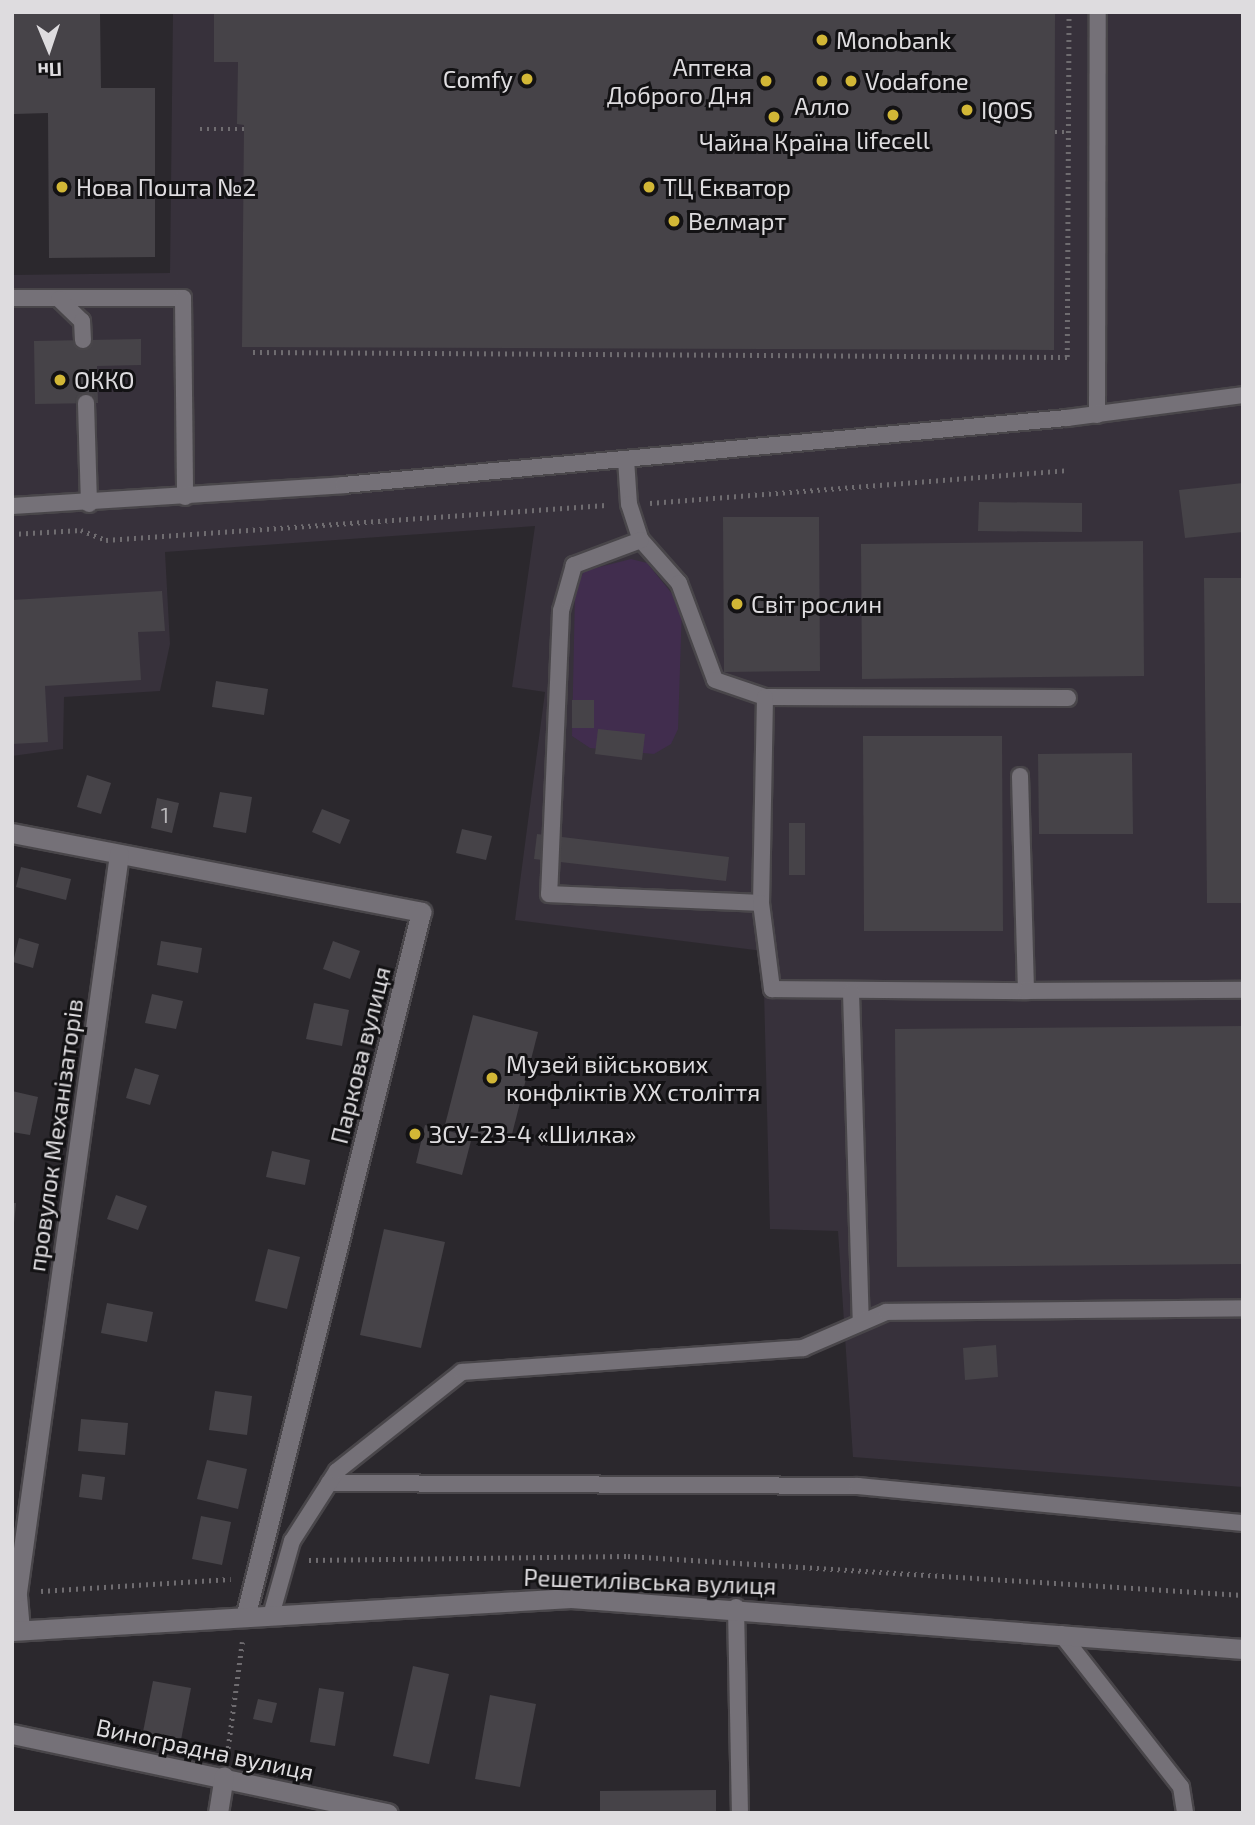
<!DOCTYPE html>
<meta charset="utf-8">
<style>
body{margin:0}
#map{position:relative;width:1255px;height:1825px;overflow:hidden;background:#2b282d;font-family:"Exo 2",sans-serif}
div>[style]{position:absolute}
.built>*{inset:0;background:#37313b}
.green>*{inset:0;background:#412d4e}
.building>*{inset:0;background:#464348}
.path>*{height:4.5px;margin-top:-2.25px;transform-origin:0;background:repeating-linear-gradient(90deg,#6f6c70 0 2px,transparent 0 7px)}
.roads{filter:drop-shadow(2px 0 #49464a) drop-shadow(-2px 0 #49464a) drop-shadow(0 2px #49464a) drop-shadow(0 -2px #49464a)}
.service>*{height:16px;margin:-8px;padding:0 8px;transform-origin:8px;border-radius:8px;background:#757178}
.minor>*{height:19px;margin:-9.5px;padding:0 9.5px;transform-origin:9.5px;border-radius:9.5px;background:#757178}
.tertiary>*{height:19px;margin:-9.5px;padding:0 9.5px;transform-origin:9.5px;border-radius:9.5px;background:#757178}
.dots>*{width:19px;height:19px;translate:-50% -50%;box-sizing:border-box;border:4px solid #131214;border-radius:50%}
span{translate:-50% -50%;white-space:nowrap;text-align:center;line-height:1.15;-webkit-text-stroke:6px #131214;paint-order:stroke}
.number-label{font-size:21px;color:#b8b6b9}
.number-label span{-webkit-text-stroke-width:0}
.poi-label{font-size:24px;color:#dedcdf}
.left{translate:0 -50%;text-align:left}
.right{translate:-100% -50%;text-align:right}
.street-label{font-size:24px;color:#dedcdf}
.frame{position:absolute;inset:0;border:14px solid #dedcdf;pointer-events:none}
.north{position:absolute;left:14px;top:14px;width:70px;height:70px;-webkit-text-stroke:5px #131214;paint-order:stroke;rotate:178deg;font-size:19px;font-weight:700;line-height:28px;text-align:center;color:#dedcdf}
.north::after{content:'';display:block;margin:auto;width:24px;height:32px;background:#dedcdf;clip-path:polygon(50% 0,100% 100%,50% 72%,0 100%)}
</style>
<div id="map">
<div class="built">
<i style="clip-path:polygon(173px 12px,1243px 12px,1243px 1487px,853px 1457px,838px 1231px,770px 1229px,763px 951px,515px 920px,545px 692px,512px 687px,535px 526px,165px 552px,170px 644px,160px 691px,64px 697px,63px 749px,12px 756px,12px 275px,170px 273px)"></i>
</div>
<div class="green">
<i style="clip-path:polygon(631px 559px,647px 563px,682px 606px,678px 729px,671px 744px,654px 754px,590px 748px,572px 736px,575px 592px,584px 571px)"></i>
</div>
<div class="building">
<i style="clip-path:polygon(13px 12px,100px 12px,101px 88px,155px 88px,155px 257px,49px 258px,48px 113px,14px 114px)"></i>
<i style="clip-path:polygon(214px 12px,1055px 12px,1054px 350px,242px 347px,244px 125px,237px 124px,238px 62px,214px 62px)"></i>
<i style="clip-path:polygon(141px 339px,141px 365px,97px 366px,98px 403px,35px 404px,34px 341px)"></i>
<i style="clip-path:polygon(1243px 483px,1243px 532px,1185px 538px,1179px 490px)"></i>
<i style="clip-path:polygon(979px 502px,1082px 503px,1082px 532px,978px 531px)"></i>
<i style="clip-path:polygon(723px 517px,819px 517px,820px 671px,724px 672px)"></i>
<i style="clip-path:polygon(1143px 541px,1144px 676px,862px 679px,861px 544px)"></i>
<i style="clip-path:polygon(1204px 578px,1243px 578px,1243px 903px,1207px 903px)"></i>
<i style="clip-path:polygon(162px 591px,165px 631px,138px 632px,141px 680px,45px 686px,48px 742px,12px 744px,12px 600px)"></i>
<i style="clip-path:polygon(216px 681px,268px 689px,264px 715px,212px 707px)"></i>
<i style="clip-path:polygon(572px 700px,594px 700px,594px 728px,572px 728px)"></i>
<i style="clip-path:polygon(598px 729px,645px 734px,642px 760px,595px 754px)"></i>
<i style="clip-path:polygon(863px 736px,1002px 736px,1003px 931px,864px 931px)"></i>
<i style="clip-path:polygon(1132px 753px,1133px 834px,1039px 834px,1038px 754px)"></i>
<i style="clip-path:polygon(87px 775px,111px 783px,101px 814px,77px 807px)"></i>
<i style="clip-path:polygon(220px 792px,252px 797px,246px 833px,213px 827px)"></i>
<i style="clip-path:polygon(157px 798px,179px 803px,172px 833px,151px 828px)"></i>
<i style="clip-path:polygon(322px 809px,350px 820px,340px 844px,312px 832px)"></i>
<i style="clip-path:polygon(789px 823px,805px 823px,805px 875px,789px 875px)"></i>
<i style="clip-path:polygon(462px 829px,492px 836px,486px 860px,456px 853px)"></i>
<i style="clip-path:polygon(537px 834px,729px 857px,726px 881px,534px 859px)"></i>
<i style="clip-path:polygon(21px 867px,71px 879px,66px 900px,16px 887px)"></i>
<i style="clip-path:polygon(19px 938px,39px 944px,33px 968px,13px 962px)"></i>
<i style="clip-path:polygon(161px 941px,202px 948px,198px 973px,157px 965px)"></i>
<i style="clip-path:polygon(333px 941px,360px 951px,350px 979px,323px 969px)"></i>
<i style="clip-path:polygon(152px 994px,183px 1001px,176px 1029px,145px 1023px)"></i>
<i style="clip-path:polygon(314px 1003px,349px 1010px,342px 1046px,306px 1039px)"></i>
<i style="clip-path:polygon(473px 1015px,538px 1032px,510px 1142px,445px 1125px)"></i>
<i style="clip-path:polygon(1243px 1026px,1243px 1264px,897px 1267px,895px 1029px)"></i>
<i style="clip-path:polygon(135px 1068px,159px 1075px,150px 1105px,126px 1098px)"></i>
<i style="clip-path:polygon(12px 1091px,38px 1097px,30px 1135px,12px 1132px)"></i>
<i style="clip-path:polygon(425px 1125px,472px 1137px,462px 1175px,416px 1163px)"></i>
<i style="clip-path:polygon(272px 1151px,310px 1160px,305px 1185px,266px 1177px)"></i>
<i style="clip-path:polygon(116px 1195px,147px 1206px,138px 1230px,107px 1219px)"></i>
<i style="clip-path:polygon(12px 1203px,16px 1203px,14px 1223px,12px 1222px)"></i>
<i style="clip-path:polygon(384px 1229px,445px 1242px,421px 1348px,360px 1335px)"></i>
<i style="clip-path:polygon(268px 1249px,300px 1257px,287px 1309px,255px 1301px)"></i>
<i style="clip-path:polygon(107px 1303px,153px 1312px,147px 1342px,101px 1333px)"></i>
<i style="clip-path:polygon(996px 1345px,998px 1377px,965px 1380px,963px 1348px)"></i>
<i style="clip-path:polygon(215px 1391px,252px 1396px,247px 1435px,209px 1430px)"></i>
<i style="clip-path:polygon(81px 1419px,128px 1423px,125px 1455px,78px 1451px)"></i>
<i style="clip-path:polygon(207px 1460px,247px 1469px,238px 1509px,197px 1499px)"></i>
<i style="clip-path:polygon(82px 1474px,105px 1477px,102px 1500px,79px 1497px)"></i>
<i style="clip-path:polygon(201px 1516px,231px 1522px,222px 1565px,192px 1559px)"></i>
<i style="clip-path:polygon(413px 1666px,449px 1674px,429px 1764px,393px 1756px)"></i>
<i style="clip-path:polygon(153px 1681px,191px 1688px,180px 1745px,142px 1737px)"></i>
<i style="clip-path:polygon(319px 1688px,344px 1692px,335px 1746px,310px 1742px)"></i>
<i style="clip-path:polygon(490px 1695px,536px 1704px,520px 1787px,475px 1779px)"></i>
<i style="clip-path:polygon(258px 1699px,277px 1703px,272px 1723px,253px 1719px)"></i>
<i style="clip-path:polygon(716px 1790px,716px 1813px,600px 1813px,600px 1791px)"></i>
</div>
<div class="path">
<i style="left:200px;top:129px;width:44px"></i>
<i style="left:1055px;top:132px;width:13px"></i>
<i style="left:253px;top:352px;width:814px;rotate:0.35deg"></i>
<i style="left:1067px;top:357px;width:345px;rotate:-89.7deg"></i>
<i style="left:650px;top:503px;width:419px;rotate:-4.5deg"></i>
<i style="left:12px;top:534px;width:69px;rotate:-3.3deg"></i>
<i style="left:81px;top:530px;width:27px;rotate:22deg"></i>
<i style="left:106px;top:540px;width:501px;rotate:-4deg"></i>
<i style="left:309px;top:1560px;width:319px;rotate:-0.7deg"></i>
<i style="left:628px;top:1556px;width:616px;rotate:3.63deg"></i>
<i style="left:41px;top:1591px;width:190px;rotate:-3.6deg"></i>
<i style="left:227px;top:1755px;width:114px;rotate:-82.4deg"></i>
</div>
<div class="roads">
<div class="service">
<i style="left:12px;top:298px;width:171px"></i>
<i style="left:183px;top:298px;width:199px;rotate:89.4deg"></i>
<i style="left:59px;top:299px;width:32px;rotate:44deg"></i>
<i style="left:82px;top:321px;width:19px;rotate:87deg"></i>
<i style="left:86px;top:403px;width:101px;rotate:88.3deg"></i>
<i style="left:1097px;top:415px;width:403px;rotate:-89.9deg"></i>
<i style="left:626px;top:459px;width:45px;rotate:86.2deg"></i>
<i style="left:629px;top:504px;width:38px;rotate:72deg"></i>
<i style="left:641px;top:540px;width:57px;rotate:48.5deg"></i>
<i style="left:679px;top:583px;width:103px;rotate:69.6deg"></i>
<i style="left:715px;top:680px;width:53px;rotate:18.8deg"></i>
<i style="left:765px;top:697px;width:303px;rotate:0.2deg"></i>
<i style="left:12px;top:506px;width:332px;rotate:-3.6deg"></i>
<i style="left:343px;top:485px;width:727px;rotate:-5.29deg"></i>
<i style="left:1067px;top:418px;width:177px;rotate:-7.4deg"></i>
<i style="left:641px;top:540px;width:72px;rotate:159.5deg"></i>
<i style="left:574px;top:565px;width:48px;rotate:105.8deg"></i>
<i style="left:561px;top:611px;width:283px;rotate:92.4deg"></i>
<i style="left:549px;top:894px;width:212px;rotate:2.4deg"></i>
<i style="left:765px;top:697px;width:206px;rotate:91.1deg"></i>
<i style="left:761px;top:903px;width:87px;rotate:82.7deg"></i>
<i style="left:772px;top:989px;width:254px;rotate:0.5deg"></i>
<i style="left:1020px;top:776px;width:215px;rotate:88.4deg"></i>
<i style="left:1026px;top:991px;width:217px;rotate:-0.3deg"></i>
<i style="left:851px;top:992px;width:330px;rotate:88.3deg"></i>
<i style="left:329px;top:1483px;width:529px;rotate:0.32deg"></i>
<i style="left:858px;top:1486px;width:387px;rotate:5.5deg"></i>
<i style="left:736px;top:1607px;width:206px;rotate:88.9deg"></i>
<i style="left:272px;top:1612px;width:74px;rotate:-74.3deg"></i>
<i style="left:292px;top:1541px;width:83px;rotate:-57.3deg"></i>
<i style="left:337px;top:1471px;width:159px;rotate:-38.4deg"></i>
<i style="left:462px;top:1372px;width:342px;rotate:-4deg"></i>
<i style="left:803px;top:1348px;width:90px;rotate:-23.4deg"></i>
<i style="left:886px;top:1312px;width:357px;rotate:-0.6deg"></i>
<i style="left:1061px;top:1634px;width:194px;rotate:51.9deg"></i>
<i style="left:1181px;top:1787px;width:26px;rotate:81deg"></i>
</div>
<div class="minor">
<i style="left:12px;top:833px;width:417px;rotate:10.9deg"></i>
<i style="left:421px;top:912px;width:723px;rotate:104deg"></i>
<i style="left:20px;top:1630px;width:38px;rotate:-95deg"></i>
<i style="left:17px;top:1592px;width:745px;rotate:-82.13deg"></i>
<i style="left:12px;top:1734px;width:384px;rotate:11.9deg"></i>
<i style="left:218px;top:1813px;width:37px;rotate:-81deg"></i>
</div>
<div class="tertiary">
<i style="left:12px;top:1631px;width:560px;rotate:-3.38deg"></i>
<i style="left:571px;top:1598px;width:674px;rotate:4.34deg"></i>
</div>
</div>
<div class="dots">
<i style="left:822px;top:40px;background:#d2b736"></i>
<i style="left:527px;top:79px;background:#d2b736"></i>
<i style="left:766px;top:81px;background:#d2b736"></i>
<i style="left:822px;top:81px;background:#d2b736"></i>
<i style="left:851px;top:81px;background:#d2b736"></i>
<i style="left:967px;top:110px;background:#d2b736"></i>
<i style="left:893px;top:115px;background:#d2b736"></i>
<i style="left:774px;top:117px;background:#d2b736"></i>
<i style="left:62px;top:187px;background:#d2b736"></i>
<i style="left:649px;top:187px;background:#d2b736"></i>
<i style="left:674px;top:221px;background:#d2b736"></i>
<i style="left:60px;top:380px;background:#d2b736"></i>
<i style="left:737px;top:604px;background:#d2b736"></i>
<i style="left:492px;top:1078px;background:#d2b736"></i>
<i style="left:415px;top:1134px;background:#d2b736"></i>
</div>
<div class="number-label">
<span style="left:165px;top:815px">1</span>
</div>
<div class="poi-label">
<span class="left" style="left:836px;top:40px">Monobank</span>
<span class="right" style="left:752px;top:81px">Аптека<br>Доброго Дня</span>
<span class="right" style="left:513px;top:79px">Comfy</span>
<span class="left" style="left:865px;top:81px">Vodafone</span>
<span style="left:822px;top:106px">Алло</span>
<span class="left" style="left:981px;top:110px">IQOS</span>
<span style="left:893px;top:140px">lifecell</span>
<span style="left:774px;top:142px">Чайна Країна</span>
<span class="left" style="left:76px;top:187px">Нова Пошта №2</span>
<span class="left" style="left:663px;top:187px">ТЦ Екватор</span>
<span class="left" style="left:688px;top:221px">Велмарт</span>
<span class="left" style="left:74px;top:380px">ОККО</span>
<span class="left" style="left:751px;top:604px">Світ рослин</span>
<span class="left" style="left:506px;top:1078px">Музей військових<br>конфліктів ХХ століття</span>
<span class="left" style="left:429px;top:1134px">ЗСУ-23-4 «Шилка»</span>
</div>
<div class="street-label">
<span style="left:360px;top:1055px;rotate:-76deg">Паркова вулиця</span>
<span style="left:55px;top:1135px;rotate:-82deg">провулок Механізаторів</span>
<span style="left:650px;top:1581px;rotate:2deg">Решетилівська вулиця</span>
<span style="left:205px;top:1749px;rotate:12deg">Виноградна вулиця</span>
</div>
<div class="frame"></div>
<div class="north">Пн</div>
</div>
